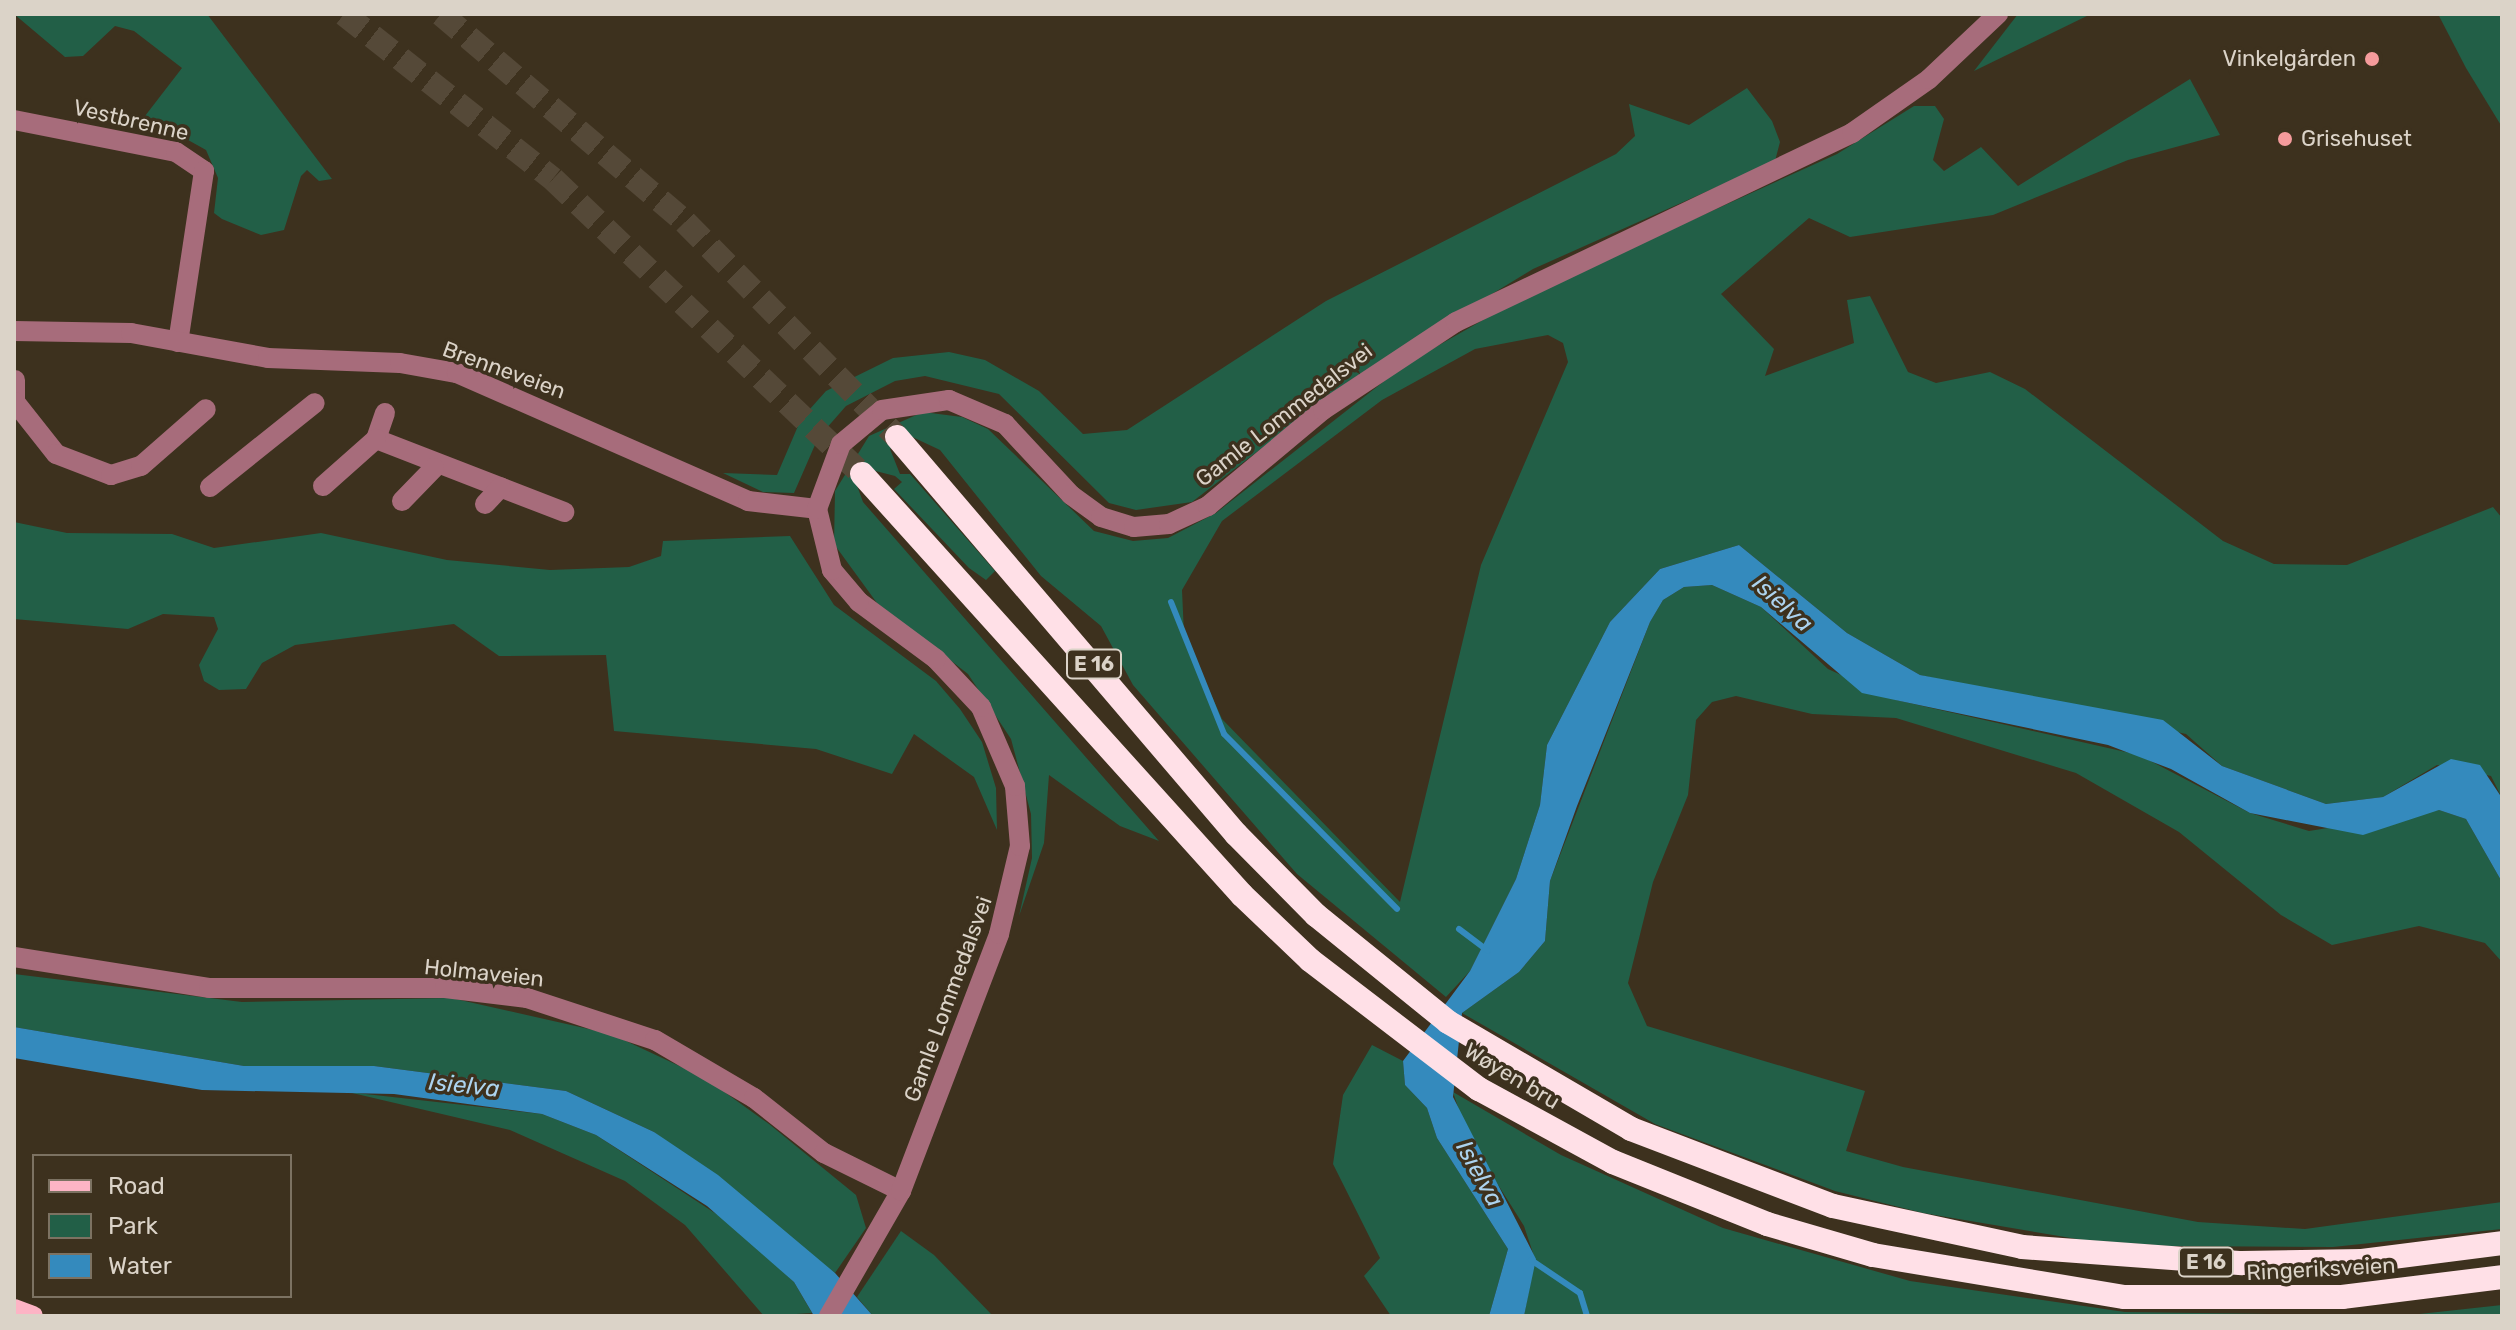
<!DOCTYPE html>
<meta charset="utf-8">
<style>
body{margin:0}
#map{position:relative;width:2516px;height:1330px;overflow:hidden;background:#3d311e;font-family:Rubik,sans-serif}
div>[style]{position:absolute}
.green>*{inset:0;background:#225f47}
.water>*{inset:0;background:#348abd}
.stream>*{height:6px;margin:-3px;padding:0 3px;transform-origin:3px;border-radius:3px;background:#348abd}
.highway-tunnel>*{height:24px;margin-top:-12px;transform-origin:0;background:repeating-linear-gradient(90deg,#554938 0 24px,transparent 0 36px)}
.minor>*{height:20px;margin:-10px;padding:0 10px;transform-origin:10px;border-radius:10px;background:#a76c7b}
.major>*{height:20px;margin:-10px;padding:0 10px;transform-origin:10px;border-radius:10px;background:#fdb4c5}
.highway>*{height:24px;margin:-12px;padding:0 12px;transform-origin:12px;border-radius:12px;background:#ffe0e7}
.dots>*{width:22px;height:22px;translate:-50% -50%;box-sizing:border-box;border:4px solid #3d311e;border-radius:50%}
span{translate:-50% -50%;white-space:nowrap;text-align:center;line-height:1.15;-webkit-text-stroke:7px #3d311e;paint-order:stroke}
.shield-label span{padding:2px 6px;background:#3d311e;border:2px solid;border-radius:6px;-webkit-text-stroke-width:0}
.shield-label{font-size:20px;color:#dbd3c8;font-weight:700}
.poi-label{font-size:22px;color:#dbd3c8}
.right{translate:-100% -50%;text-align:right}
.left{translate:0 -50%;text-align:left}
.street-label{font-size:22px;color:#dbd3c8}
.water-label{font-size:24px;color:#acd3ef;font-style:italic}
.frame{position:absolute;inset:0;border:16px solid #dbd3c8;pointer-events:none}
.legend{position:absolute;left:32px;top:1154px;width:260px;height:144px;box-sizing:border-box;background:#3d311e;border:2px solid #7c7262;margin:0;padding:10px 14px;list-style:none;font-size:24px;color:#dbd3c8}
.legend li{display:flex;align-items:center;gap:16px;height:40px}
.legend b{width:40px;border:2px solid #7c7262}
</style>
<div id="map">
<div class="green">
<i style="clip-path:polygon(14px 14px,207px 14px,332px 179px,319px 181px,307px 170px,301px 176px,284px 230px,261px 235px,222px 219px,214px 213px,218px 178px,206px 150px,145px 116px,182px 68px,134px 31px,115px 26px,83px 56px,65px 57px)"></i>
<i style="clip-path:polygon(2018px 14px,2091px 14px,1974px 71px)"></i>
<i style="clip-path:polygon(2438px 14px,2502px 14px,2502px 127px,2466px 68px)"></i>
<i style="clip-path:polygon(evenodd,2190px 79px,2220px 135px,2128px 160px,1993px 215px,1850px 237px,1809px 218px,1721px 294px,1774px 349px,1765px 376px,1854px 343px,1847px 300px,1870px 296px,1908px 372px,1936px 383px,1990px 372px,2025px 389px,2223px 541px,2274px 564px,2347px 565px,2493px 507px,2502px 518px,2502px 798px,2491px 776px,2437px 765px,2383px 797px,2326px 804px,2222px 766px,2186px 734px,1920px 675px,1847px 633px,1739px 545px,1660px 569px,1610px 622px,1547px 745px,1540px 805px,1516px 879px,1470px 971px,1446px 997px,1297px 874px,1133px 685px,1101px 626px,1041px 576px,940px 450px,906px 434px,890px 449px,900px 474px,910px 474px,995px 571px,986px 580px,969px 568px,894px 489px,902px 482px,895px 476px,868px 469px,855px 480px,863px 502px,1159px 841px,1120px 826px,1049px 775px,1044px 843px,1019px 916px,1032px 858px,1031px 814px,1011px 739px,968px 674px,877px 603px,834px 544px,835px 491px,869px 436px,923px 412px,962px 417px,988px 429px,1094px 531px,1133px 541px,1168px 538px,1216px 513px,1406px 364px,1527px 295px,1837px 154px,1914px 106px,1935px 106px,1944px 119px,1933px 160px,1944px 171px,1981px 147px,2018px 186px,2190px 79px,1548px 335px,1563px 343px,1568px 362px,1481px 565px,1400px 902px,1222px 719px,1184px 634px,1182px 590px,1222px 521px,1382px 400px,1475px 349px,1548px 335px)"></i>
<i style="clip-path:polygon(1747px 88px,1772px 121px,1780px 142px,1775px 161px,1533px 269px,1349px 381px,1192px 502px,1136px 510px,1109px 503px,999px 394px,925px 376px,895px 381px,846px 406px,818px 438px,794px 493px,763px 492px,723px 473px,777px 475px,801px 419px,826px 391px,893px 358px,949px 352px,985px 360px,1039px 391px,1083px 434px,1127px 430px,1326px 301px,1616px 154px,1635px 136px,1629px 104px,1689px 125px)"></i>
<i style="clip-path:polygon(14px 522px,67px 533px,172px 534px,214px 548px,321px 533px,447px 560px,550px 570px,629px 567px,661px 556px,663px 541px,790px 536px,834px 605px,936px 681px,960px 709px,982px 742px,996px 788px,997px 830px,974px 777px,914px 734px,892px 774px,816px 749px,614px 731px,606px 655px,499px 656px,454px 624px,295px 645px,262px 663px,246px 689px,219px 690px,204px 681px,199px 665px,218px 629px,214px 617px,163px 614px,128px 629px,14px 619px)"></i>
<i style="clip-path:polygon(1712px 585px,1761px 607px,1828px 669px,1896px 700px,2139px 755px,2250px 813px,2309px 831px,2439px 810px,2466px 819px,2502px 882px,2502px 962px,2485px 943px,2419px 926px,2332px 945px,2281px 915px,2179px 832px,2076px 773px,1896px 718px,1812px 714px,1736px 696px,1712px 702px,1696px 720px,1688px 795px,1653px 882px,1628px 983px,1647px 1026px,1865px 1091px,1846px 1151px,1903px 1167px,2198px 1222px,2305px 1229px,2502px 1202px,2502px 1229px,2333px 1247px,2170px 1246px,2083px 1240px,1923px 1213px,1835px 1191px,1655px 1124px,1462px 1013px,1519px 972px,1545px 941px,1550px 881px,1650px 622px,1663px 600px,1684px 587px)"></i>
<i style="clip-path:polygon(14px 974px,242px 1002px,451px 998px,611px 1034px,705px 1078px,769px 1124px,856px 1195px,866px 1228px,835px 1273px,654px 1132px,566px 1091px,374px 1066px,244px 1066px,14px 1027px)"></i>
<i style="clip-path:polygon(1372px 1045px,1403px 1061px,1405px 1085px,1427px 1108px,1437px 1138px,1508px 1249px,1489px 1316px,1391px 1316px,1364px 1276px,1380px 1258px,1333px 1164px,1343px 1095px)"></i>
<i style="clip-path:polygon(348px 1092px,542px 1114px,596px 1135px,730px 1223px,794px 1282px,812px 1313px,764px 1316px,685px 1225px,625px 1181px,510px 1130px)"></i>
<i style="clip-path:polygon(1453px 1092px,1561px 1155px,1723px 1228px,1910px 1281px,2125px 1312px,2401px 1316px,2502px 1305px,2502px 1316px,1524px 1316px,1535px 1259px,1524px 1226px,1468px 1137px)"></i>
<i style="clip-path:polygon(901px 1231px,934px 1255px,993px 1316px,873px 1316px,857px 1297px)"></i>
</div>
<div class="water">
<i style="clip-path:polygon(1739px 545px,1847px 633px,1920px 675px,2163px 720px,2222px 766px,2326px 804px,2383px 797px,2451px 759px,2480px 765px,2502px 798px,2502px 882px,2466px 819px,2439px 810px,2363px 835px,2250px 813px,2171px 769px,2108px 745px,1862px 693px,1761px 607px,1712px 585px,1684px 587px,1663px 600px,1650px 622px,1577px 806px,1550px 881px,1545px 941px,1519px 972px,1462px 1013px,1453px 1097px,1536px 1259px,1524px 1316px,1489px 1316px,1508px 1249px,1437px 1138px,1427px 1108px,1405px 1085px,1403px 1061px,1470px 971px,1516px 879px,1540px 805px,1547px 745px,1610px 622px,1660px 569px)"></i>
<i style="clip-path:polygon(14px 1027px,244px 1066px,374px 1066px,566px 1091px,654px 1132px,718px 1175px,835px 1273px,873px 1316px,814px 1316px,794px 1282px,707px 1206px,596px 1135px,542px 1114px,394px 1094px,202px 1090px,14px 1058px)"></i>
</div>
<div class="stream">
<i style="left:1171px;top:602px;width:142px;rotate:68.1deg"></i>
<i style="left:1224px;top:734px;width:246px;rotate:45.3deg"></i>
<i style="left:1459px;top:929px;width:36px;rotate:37deg"></i>
<i style="left:1531px;top:1260px;width:59px;rotate:34deg"></i>
<i style="left:1580px;top:1293px;width:24px;rotate:73deg"></i>
</div>
<div class="highway-tunnel">
<i style="left:344px;top:14px;width:266px;rotate:38.3deg"></i>
<i style="left:553px;top:179px;width:427px;rotate:43.7deg"></i>
<i style="left:441px;top:14px;width:321px;rotate:40.4deg"></i>
<i style="left:685px;top:222px;width:302px;rotate:45.4deg"></i>
</div>
<div class="minor">
<i style="left:14px;top:120px;width:165px;rotate:11.2deg"></i>
<i style="left:176px;top:152px;width:34px;rotate:34deg"></i>
<i style="left:204px;top:171px;width:173px;rotate:98.6deg"></i>
<i style="left:14px;top:331px;width:117px;rotate:1deg"></i>
<i style="left:131px;top:333px;width:139px;rotate:10.3deg"></i>
<i style="left:268px;top:358px;width:132px;rotate:2.2deg"></i>
<i style="left:400px;top:363px;width:58px;rotate:10deg"></i>
<i style="left:457px;top:373px;width:318px;rotate:23.7deg"></i>
<i style="left:748px;top:501px;width:69px;rotate:6.6deg"></i>
<i style="left:15px;top:380px;width:22px;rotate:90deg"></i>
<i style="left:15px;top:402px;width:66px;rotate:51.7deg"></i>
<i style="left:56px;top:454px;width:59px;rotate:20.9deg"></i>
<i style="left:111px;top:475px;width:31px;rotate:-17deg"></i>
<i style="left:141px;top:466px;width:86px;rotate:-41.2deg"></i>
<i style="left:385px;top:413px;width:28px;rotate:109deg"></i>
<i style="left:376px;top:439px;width:202px;rotate:21.2deg"></i>
<i style="left:323px;top:486px;width:71px;rotate:-41.6deg"></i>
<i style="left:210px;top:487px;width:134px;rotate:-38.7deg"></i>
<i style="left:402px;top:501px;width:46px;rotate:-45.9deg"></i>
<i style="left:485px;top:504px;width:23px;rotate:-47deg"></i>
<i style="left:14px;top:957px;width:197px;rotate:9deg"></i>
<i style="left:209px;top:988px;width:236px"></i>
<i style="left:445px;top:988px;width:83px;rotate:7deg"></i>
<i style="left:527px;top:998px;width:135px;rotate:18.2deg"></i>
<i style="left:655px;top:1040px;width:115px;rotate:30.4deg"></i>
<i style="left:754px;top:1098px;width:89px;rotate:38.2deg"></i>
<i style="left:824px;top:1153px;width:86px;rotate:26.3deg"></i>
<i style="left:829px;top:1316px;width:144px;rotate:-60.1deg"></i>
<i style="left:901px;top:1191px;width:275px;rotate:-69.1deg"></i>
<i style="left:999px;top:934px;width:90px;rotate:-76.6deg"></i>
<i style="left:1020px;top:846px;width:60px;rotate:-94.8deg"></i>
<i style="left:1015px;top:786px;width:86px;rotate:-113.3deg"></i>
<i style="left:981px;top:707px;width:66px;rotate:-133.2deg"></i>
<i style="left:936px;top:659px;width:96px;rotate:-143.5deg"></i>
<i style="left:859px;top:602px;width:42px;rotate:-130.2deg"></i>
<i style="left:832px;top:570px;width:63px;rotate:-103.8deg"></i>
<i style="left:817px;top:509px;width:69px;rotate:-69.7deg"></i>
<i style="left:841px;top:444px;width:53px;rotate:-39.7deg"></i>
<i style="left:882px;top:410px;width:68px;rotate:-8.5deg"></i>
<i style="left:949px;top:400px;width:61px;rotate:23.2deg"></i>
<i style="left:1005px;top:424px;width:97px;rotate:47.1deg"></i>
<i style="left:1071px;top:495px;width:37px;rotate:36deg"></i>
<i style="left:1101px;top:517px;width:34px;rotate:17deg"></i>
<i style="left:1134px;top:527px;width:35px;rotate:-5deg"></i>
<i style="left:1169px;top:524px;width:43px;rotate:-24.8deg"></i>
<i style="left:1208px;top:506px;width:150px;rotate:-39.9deg"></i>
<i style="left:1323px;top:410px;width:159px;rotate:-33.5deg"></i>
<i style="left:1456px;top:322px;width:439px;rotate:-25.5deg"></i>
<i style="left:1852px;top:133px;width:94px;rotate:-35deg"></i>
<i style="left:1929px;top:79px;width:95px;rotate:-43.3deg"></i>
</div>
<div class="major">
<i style="left:14px;top:1309px;width:20px;rotate:20deg"></i>
</div>
<div class="highway">
<i style="left:897px;top:437px;width:522px;rotate:49.51deg"></i>
<i style="left:1236px;top:834px;width:114px;rotate:45.4deg"></i>
<i style="left:1316px;top:915px;width:170px;rotate:39deg"></i>
<i style="left:1448px;top:1022px;width:212px;rotate:30.3deg"></i>
<i style="left:1631px;top:1129px;width:216px;rotate:20.9deg"></i>
<i style="left:1833px;top:1206px;width:193px;rotate:12.2deg"></i>
<i style="left:2022px;top:1247px;width:221px;rotate:4.2deg"></i>
<i style="left:2242px;top:1263px;width:120px;rotate:-1deg"></i>
<i style="left:2362px;top:1261px;width:141px;rotate:-7.3deg"></i>
<i style="left:862px;top:474px;width:567px;rotate:47.93deg"></i>
<i style="left:1242px;top:895px;width:94px;rotate:43.7deg"></i>
<i style="left:1310px;top:960px;width:213px;rotate:37.4deg"></i>
<i style="left:1479px;top:1089px;width:153px;rotate:28.6deg"></i>
<i style="left:1613px;top:1162px;width:166px;rotate:21.9deg"></i>
<i style="left:1767px;top:1224px;width:110px;rotate:16.3deg"></i>
<i style="left:1873px;top:1255px;width:255px;rotate:9.5deg"></i>
<i style="left:2125px;top:1297px;width:217px"></i>
<i style="left:2342px;top:1297px;width:161px;rotate:-7.1deg"></i>
</div>
<div class="dots">
<i style="left:2372px;top:59px;background:#f59b9c"></i>
<i style="left:2285px;top:139px;background:#f59b9c"></i>
</div>
<div class="shield-label">
<span style="left:1094px;top:664px">E 16</span>
<span style="left:2206px;top:1262px">E 16</span>
</div>
<div class="poi-label">
<span class="right" style="left:2356px;top:59px">Vinkelgården</span>
<span class="left" style="left:2301px;top:139px">Grisehuset</span>
</div>
<div class="street-label">
<span style="left:131px;top:120px;rotate:13deg">Vestbrenne</span>
<span style="left:504px;top:370px;rotate:20deg">Brenneveien</span>
<span style="left:1284px;top:415px;rotate:-38deg">Gamle Lommedalsvei</span>
<span style="left:484px;top:973px;rotate:6deg">Holmaveien</span>
<span style="left:948px;top:999px;rotate:-70deg">Gamle Lommedalsvei</span>
<span style="left:1512px;top:1076px;rotate:31deg">Wøyen bru</span>
<span style="left:2321px;top:1269px;rotate:-3deg">Ringeriksveien</span>
</div>
<div class="water-label">
<span style="left:1782px;top:604px;rotate:42deg">Isielva</span>
<span style="left:464px;top:1086px;rotate:6deg">Isielva</span>
<span style="left:1479px;top:1174px;rotate:61deg">Isielva</span>
</div>
<div class="frame"></div>
<ul class="legend">
<li><b style="height:10px;background:#fdb4c5"></b>Road</li>
<li><b style="height:22px;background:#225f47"></b>Park</li>
<li><b style="height:22px;background:#348abd"></b>Water</li>
</ul>
</div>
